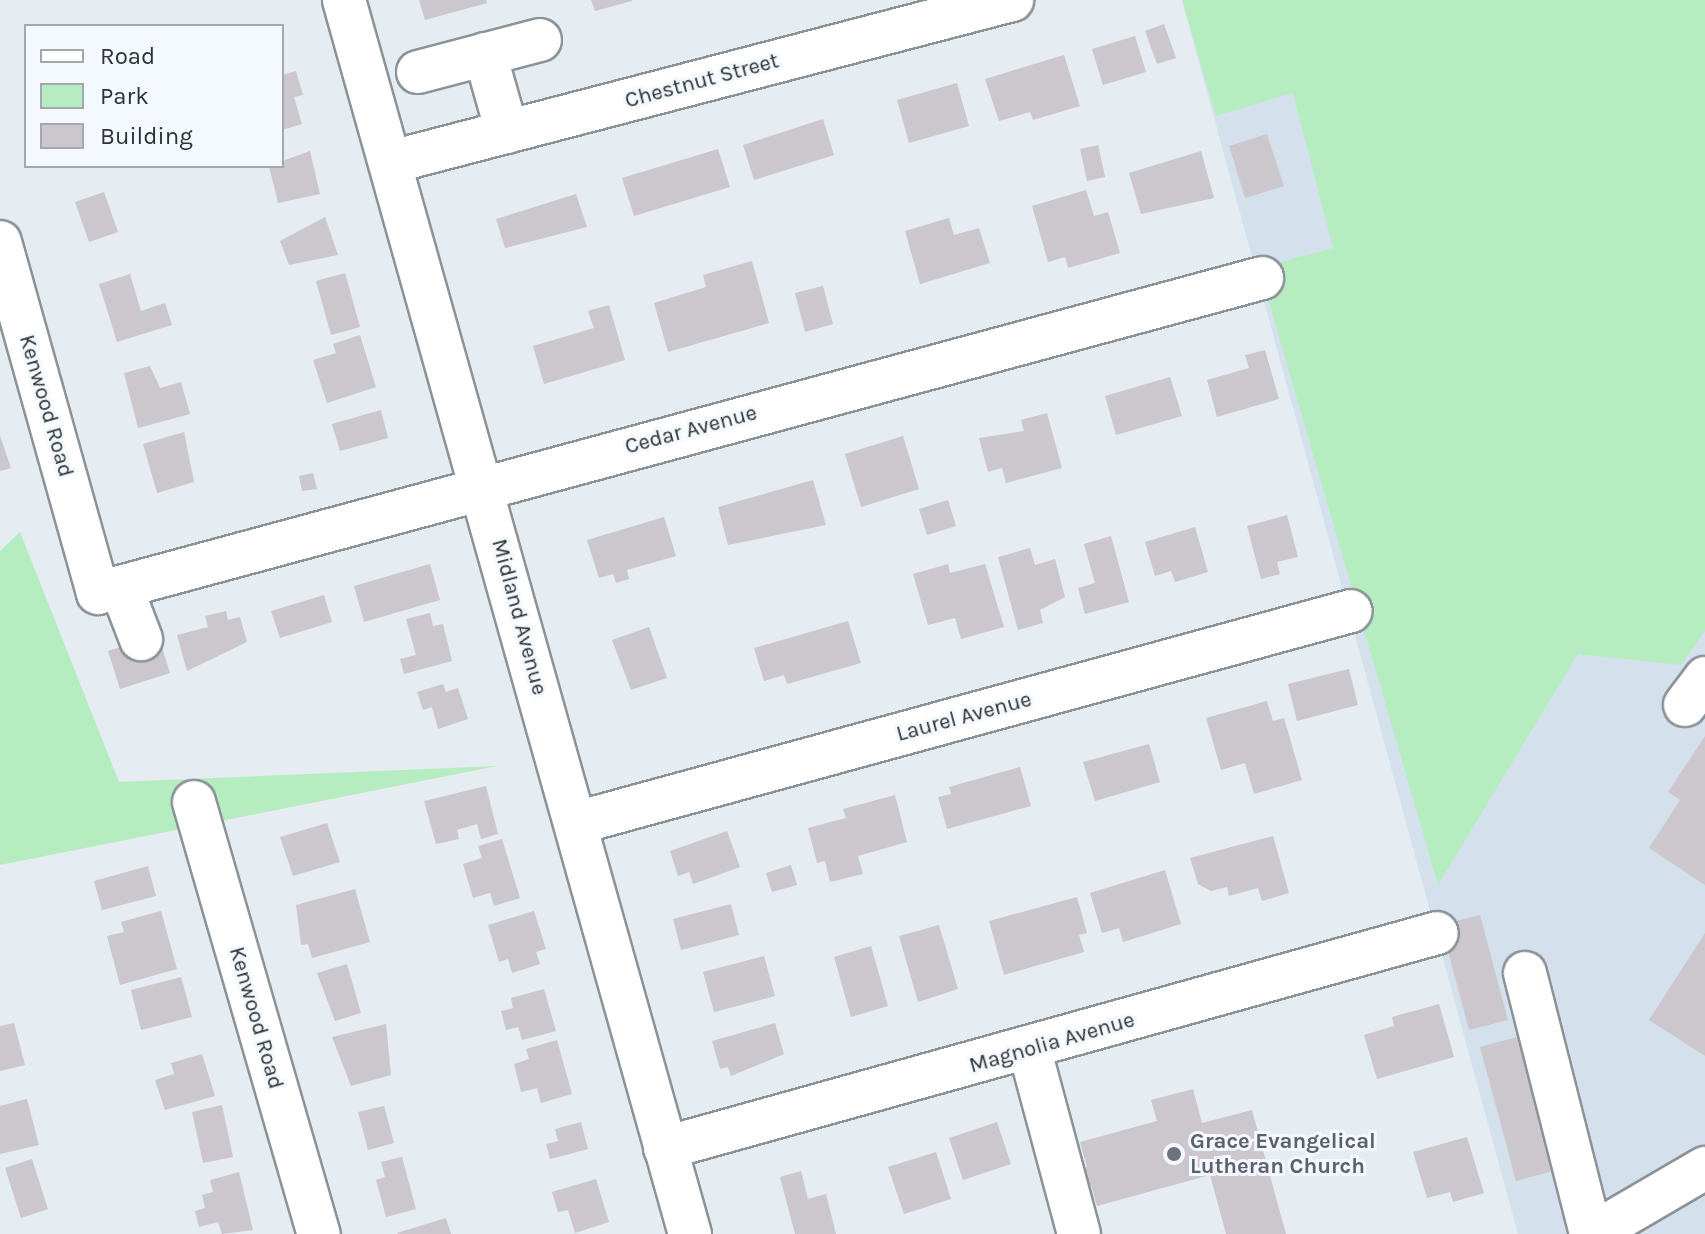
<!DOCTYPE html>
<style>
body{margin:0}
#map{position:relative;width:1705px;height:1234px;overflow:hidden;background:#e5ecf2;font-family:Karla,sans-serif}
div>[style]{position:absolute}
.built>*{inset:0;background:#d4e1ed}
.green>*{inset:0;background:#b5edc1}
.building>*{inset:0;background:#ccc6cd}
.roads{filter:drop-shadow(2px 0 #8b9298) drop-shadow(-2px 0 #8b9298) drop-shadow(0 2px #8b9298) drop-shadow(0 -2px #8b9298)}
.minor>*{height:42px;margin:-21px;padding:0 21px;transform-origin:21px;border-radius:21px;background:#fff}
.dots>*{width:22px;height:22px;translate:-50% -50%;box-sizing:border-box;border:4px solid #f3f9fe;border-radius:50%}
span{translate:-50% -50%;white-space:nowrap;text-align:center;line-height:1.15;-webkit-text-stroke:6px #f3f9fe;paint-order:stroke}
.street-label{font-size:22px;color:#2f3234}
.worship-label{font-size:22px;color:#5b616d;font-weight:700}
.left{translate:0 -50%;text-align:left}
.legend{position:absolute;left:24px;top:24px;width:260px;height:144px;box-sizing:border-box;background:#f3f9fe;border:2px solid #a5a9ad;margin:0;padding:10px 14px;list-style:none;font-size:24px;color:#2f3234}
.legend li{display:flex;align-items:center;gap:16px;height:40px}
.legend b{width:40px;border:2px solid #a5a9ad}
</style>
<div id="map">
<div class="built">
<i style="clip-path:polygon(1182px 0,1705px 0,1705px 1234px,1518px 1234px)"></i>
</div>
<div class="green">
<i style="clip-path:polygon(1182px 0,1705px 0,1705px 631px,1681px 665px,1578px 654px,1438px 885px,1259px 268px,1333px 248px,1293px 93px,1216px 116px)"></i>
<i style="clip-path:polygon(20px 532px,119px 782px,497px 766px,0 865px,0 551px)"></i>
</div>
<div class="building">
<i style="clip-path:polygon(419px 0,486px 0,487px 3px,425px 20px)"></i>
<i style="clip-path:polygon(591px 0,632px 0,632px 1px,595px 11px)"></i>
<i style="clip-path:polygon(1164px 24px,1176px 58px,1157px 64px,1145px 31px)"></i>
<i style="clip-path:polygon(1135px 36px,1146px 72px,1103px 85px,1092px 49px)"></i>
<i style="clip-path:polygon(1064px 55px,1080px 106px,1033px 120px,1030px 112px,999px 121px,985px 79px)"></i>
<i style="clip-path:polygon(296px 71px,303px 95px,294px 97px,302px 124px,282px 130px,282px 75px)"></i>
<i style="clip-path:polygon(957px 83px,969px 126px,909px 143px,897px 100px)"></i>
<i style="clip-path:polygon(823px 119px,834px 155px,754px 180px,743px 145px)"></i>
<i style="clip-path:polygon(1267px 134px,1284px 186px,1245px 198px,1229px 146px)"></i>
<i style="clip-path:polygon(1098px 145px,1105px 177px,1087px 181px,1080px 149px)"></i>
<i style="clip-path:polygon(718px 149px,730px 187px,634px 216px,622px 178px)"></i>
<i style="clip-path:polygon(310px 151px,320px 194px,278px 203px,269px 166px)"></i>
<i style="clip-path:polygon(1201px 151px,1214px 198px,1141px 214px,1129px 173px)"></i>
<i style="clip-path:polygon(1086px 190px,1094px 216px,1108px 212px,1120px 253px,1068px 268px,1065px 257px,1048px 262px,1032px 206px)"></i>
<i style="clip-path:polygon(104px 192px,118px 232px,89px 242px,75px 202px)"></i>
<i style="clip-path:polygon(576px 194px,587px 227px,505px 248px,496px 219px)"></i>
<i style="clip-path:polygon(325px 217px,338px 255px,289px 265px,280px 241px)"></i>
<i style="clip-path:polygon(949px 218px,954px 235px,979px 228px,990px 263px,920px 284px,905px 231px)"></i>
<i style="clip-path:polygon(752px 261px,769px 323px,668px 352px,654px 303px,706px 287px,703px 275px)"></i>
<i style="clip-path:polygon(345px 273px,360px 327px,331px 335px,316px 281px)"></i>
<i style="clip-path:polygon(130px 274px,141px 311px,165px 303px,172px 325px,117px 342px,99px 284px)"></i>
<i style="clip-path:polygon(823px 286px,833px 324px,805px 332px,795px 293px)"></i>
<i style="clip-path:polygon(609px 305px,625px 360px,544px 384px,533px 346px,594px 328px,588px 311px)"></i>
<i style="clip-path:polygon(360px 335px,376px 387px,327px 403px,313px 360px,336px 353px,333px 344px)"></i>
<i style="clip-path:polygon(1265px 350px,1279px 399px,1217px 417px,1207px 380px,1249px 368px,1245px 355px)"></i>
<i style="clip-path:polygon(150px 366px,160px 388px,181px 382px,190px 414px,138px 428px,124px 373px)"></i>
<i style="clip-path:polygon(1170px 377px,1182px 416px,1116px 435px,1105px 396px)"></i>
<i style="clip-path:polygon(381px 410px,388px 438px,340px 451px,332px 424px)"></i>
<i style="clip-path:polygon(1047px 413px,1062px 468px,1006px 483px,1002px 468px,988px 472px,979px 438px,1024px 431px,1021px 420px)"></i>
<i style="clip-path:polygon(184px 432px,194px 482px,157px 493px,143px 444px)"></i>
<i style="clip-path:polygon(0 436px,11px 468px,0 471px)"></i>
<i style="clip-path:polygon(903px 436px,919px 489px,861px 507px,845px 454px)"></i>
<i style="clip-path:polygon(313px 473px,317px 489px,302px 491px,299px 476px)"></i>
<i style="clip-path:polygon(813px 480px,826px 525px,728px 545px,718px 507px)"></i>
<i style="clip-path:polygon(948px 500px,956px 526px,927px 535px,919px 509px)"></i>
<i style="clip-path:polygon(1287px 515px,1298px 557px,1277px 562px,1280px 574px,1261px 579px,1247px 526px)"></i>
<i style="clip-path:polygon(664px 517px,676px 556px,627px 570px,629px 579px,616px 583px,613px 574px,599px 578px,587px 540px)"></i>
<i style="clip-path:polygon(1195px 527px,1208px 572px,1175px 582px,1171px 571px,1155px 576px,1145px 542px)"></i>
<i style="clip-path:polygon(1111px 536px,1129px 602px,1085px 614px,1078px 588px,1095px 583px,1084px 544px)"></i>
<i style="clip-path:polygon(1030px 548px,1035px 565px,1055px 559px,1065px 597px,1040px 610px,1043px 623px,1018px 630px,998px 557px)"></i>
<i style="clip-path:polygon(430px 564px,440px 600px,364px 622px,354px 586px)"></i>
<i style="clip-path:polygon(948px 564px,950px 573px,985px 564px,1004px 627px,961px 639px,955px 618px,928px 625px,913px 574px)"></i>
<i style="clip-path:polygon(324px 595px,332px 622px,280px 638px,271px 611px)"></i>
<i style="clip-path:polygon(226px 611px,228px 620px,240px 617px,247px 642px,187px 671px,177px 635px,208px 627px,205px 616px)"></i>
<i style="clip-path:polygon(430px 613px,433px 626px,443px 624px,452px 661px,404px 674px,400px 659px,416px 655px,406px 619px)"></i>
<i style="clip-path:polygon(848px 621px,861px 663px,787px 684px,784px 675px,764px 681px,754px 648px)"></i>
<i style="clip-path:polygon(649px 627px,667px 678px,631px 690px,612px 640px)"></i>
<i style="clip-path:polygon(158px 635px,170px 673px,120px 689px,108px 651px)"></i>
<i style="clip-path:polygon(1349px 669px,1358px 705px,1297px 721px,1288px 684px)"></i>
<i style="clip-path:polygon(443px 684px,446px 692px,458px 688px,468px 719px,438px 729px,432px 707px,423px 710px,417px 692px)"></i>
<i style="clip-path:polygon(1267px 701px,1273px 721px,1284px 718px,1302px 780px,1254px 794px,1245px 763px,1221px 770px,1206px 718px)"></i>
<i style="clip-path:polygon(1705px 736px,1705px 885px,1649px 848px,1680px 800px,1668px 792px)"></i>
<i style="clip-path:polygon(1149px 744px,1160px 782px,1095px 801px,1083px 762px)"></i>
<i style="clip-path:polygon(1020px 767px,1031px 806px,947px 829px,938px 797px,951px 794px,949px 787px)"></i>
<i style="clip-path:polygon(486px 786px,498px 834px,481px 839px,477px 824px,457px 830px,459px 839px,436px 844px,424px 801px)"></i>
<i style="clip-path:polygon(895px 795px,907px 842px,858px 856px,863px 874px,830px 882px,825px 861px,817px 863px,808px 828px,846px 818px,843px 809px)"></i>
<i style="clip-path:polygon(327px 823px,340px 862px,293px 876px,280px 837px)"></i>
<i style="clip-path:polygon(727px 831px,740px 867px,693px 884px,689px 872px,678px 876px,670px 851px)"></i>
<i style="clip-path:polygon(1273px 836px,1289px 893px,1262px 901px,1258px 888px,1229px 896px,1227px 887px,1211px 891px,1198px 884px,1190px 858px)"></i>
<i style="clip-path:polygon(502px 839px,520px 898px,494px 906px,490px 893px,473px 898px,463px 864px,482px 858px,478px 846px)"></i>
<i style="clip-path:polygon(791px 865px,797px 885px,772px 892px,766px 873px)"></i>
<i style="clip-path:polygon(148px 866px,156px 896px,102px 910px,94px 881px)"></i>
<i style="clip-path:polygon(1165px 870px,1181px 924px,1123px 942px,1119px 928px,1102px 933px,1090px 893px)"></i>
<i style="clip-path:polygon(355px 889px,370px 942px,312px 958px,308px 944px,301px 945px,296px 905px)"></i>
<i style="clip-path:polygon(1077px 897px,1087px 933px,1079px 935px,1084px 952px,1004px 975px,989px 921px)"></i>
<i style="clip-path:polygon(731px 904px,739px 935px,681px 950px,673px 919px)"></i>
<i style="clip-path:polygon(161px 911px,177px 969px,120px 985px,107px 936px,124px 932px,121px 922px)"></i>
<i style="clip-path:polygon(534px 911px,546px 949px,536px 952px,540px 964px,512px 973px,508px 959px,499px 962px,488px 925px)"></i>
<i style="clip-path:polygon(1480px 915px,1508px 1020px,1469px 1030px,1441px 925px)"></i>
<i style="clip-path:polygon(939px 925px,958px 989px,918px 1002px,899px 936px)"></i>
<i style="clip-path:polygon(1705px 933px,1705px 1056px,1649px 1020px)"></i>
<i style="clip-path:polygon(871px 946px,888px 1006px,851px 1017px,834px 957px)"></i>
<i style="clip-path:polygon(764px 956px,775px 996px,714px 1012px,703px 972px)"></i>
<i style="clip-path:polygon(347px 964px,361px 1013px,335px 1021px,317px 973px)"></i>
<i style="clip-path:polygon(181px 977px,192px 1017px,141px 1030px,131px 990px)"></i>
<i style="clip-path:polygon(544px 989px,556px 1031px,522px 1040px,518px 1027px,506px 1030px,501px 1011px,513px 1008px,511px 998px)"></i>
<i style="clip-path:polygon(1439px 1004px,1454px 1057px,1377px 1079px,1364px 1035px,1394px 1026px,1392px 1017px)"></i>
<i style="clip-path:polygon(14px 1023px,25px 1065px,0 1071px,0 1026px)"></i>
<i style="clip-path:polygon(775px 1023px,784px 1054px,731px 1076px,728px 1067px,720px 1069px,712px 1041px)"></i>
<i style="clip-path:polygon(386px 1024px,391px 1075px,351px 1086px,332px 1037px)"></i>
<i style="clip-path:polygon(1517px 1037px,1553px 1171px,1516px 1181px,1480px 1047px)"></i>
<i style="clip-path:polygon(557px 1040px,572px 1094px,541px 1103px,537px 1088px,521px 1092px,514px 1064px,529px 1059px,526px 1049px)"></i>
<i style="clip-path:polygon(202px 1054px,215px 1096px,165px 1110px,155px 1080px,174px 1074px,171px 1063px)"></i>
<i style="clip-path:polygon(1193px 1089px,1202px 1123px,1252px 1110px,1286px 1234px,1226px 1234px,1210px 1175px,1097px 1206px,1091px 1185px,1082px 1187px,1077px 1170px,1087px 1167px,1080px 1142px,1157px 1121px,1151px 1100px)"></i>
<i style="clip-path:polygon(27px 1099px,39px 1145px,0 1154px,0 1106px)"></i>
<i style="clip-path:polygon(222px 1105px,233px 1157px,203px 1163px,192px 1112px)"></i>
<i style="clip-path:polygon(384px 1106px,394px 1143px,368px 1150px,358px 1112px)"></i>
<i style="clip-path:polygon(581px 1122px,588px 1149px,550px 1159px,546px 1144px,558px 1141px,555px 1129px)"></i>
<i style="clip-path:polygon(997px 1122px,1011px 1164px,963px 1180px,949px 1138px)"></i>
<i style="clip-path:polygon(1467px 1137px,1484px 1193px,1453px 1202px,1450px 1192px,1427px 1198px,1413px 1152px)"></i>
<i style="clip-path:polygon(936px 1152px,951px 1199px,904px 1214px,888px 1167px)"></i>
<i style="clip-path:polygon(402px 1157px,416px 1209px,386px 1217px,376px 1180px,385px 1177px,381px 1162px)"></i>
<i style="clip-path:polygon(32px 1159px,48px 1209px,21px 1218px,5px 1168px)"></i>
<i style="clip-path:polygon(801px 1171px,808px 1199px,826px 1194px,836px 1234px,795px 1234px,780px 1177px)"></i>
<i style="clip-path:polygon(239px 1172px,253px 1230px,222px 1234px,218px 1222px,199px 1227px,195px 1211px,205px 1208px,202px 1195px,213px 1192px,210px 1180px)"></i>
<i style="clip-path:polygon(596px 1179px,609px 1222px,575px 1233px,568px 1210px,558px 1212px,552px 1192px)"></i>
<i style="clip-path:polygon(446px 1218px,451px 1234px,398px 1234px,397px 1233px)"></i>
</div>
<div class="roads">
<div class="minor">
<i style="left:344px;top:0;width:1282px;rotate:74.34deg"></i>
<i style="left:485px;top:54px;width:81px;rotate:74.2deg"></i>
<i style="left:418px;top:72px;width:126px;rotate:-14.7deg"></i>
<i style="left:391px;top:162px;width:642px;rotate:-14.62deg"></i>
<i style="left:0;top:242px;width:364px;rotate:74.4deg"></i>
<i style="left:98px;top:593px;width:1206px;rotate:-15.14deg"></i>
<i style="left:121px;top:587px;width:56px;rotate:69deg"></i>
<i style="left:1685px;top:705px;width:34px;rotate:-53deg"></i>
<i style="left:194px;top:802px;width:450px;rotate:73.9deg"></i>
<i style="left:576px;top:823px;width:803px;rotate:-15.3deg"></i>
<i style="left:1525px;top:973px;width:269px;rotate:75.8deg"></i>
<i style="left:1030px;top:1051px;width:189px;rotate:75deg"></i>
<i style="left:665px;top:1148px;width:801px;rotate:-15.56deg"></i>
<i style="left:1592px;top:1234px;width:131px;rotate:-30.3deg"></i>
</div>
</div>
<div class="dots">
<i style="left:1174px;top:1154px;background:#6b7280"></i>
</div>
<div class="street-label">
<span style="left:702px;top:81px;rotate:-15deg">Chestnut Street</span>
<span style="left:46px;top:406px;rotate:74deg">Kenwood Road</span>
<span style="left:691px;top:430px;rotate:-15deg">Cedar Avenue</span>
<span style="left:519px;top:617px;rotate:75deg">Midland Avenue</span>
<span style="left:964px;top:717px;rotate:-15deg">Laurel Avenue</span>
<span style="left:256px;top:1018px;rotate:74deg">Kenwood Road</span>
<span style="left:1052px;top:1043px;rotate:-16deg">Magnolia Avenue</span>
</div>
<div class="worship-label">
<span class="left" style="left:1190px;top:1154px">Grace Evangelical<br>Lutheran Church</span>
</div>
<ul class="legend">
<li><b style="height:10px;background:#fff"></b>Road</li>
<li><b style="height:22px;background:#b5edc1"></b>Park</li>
<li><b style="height:22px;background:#ccc6cd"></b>Building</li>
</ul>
</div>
